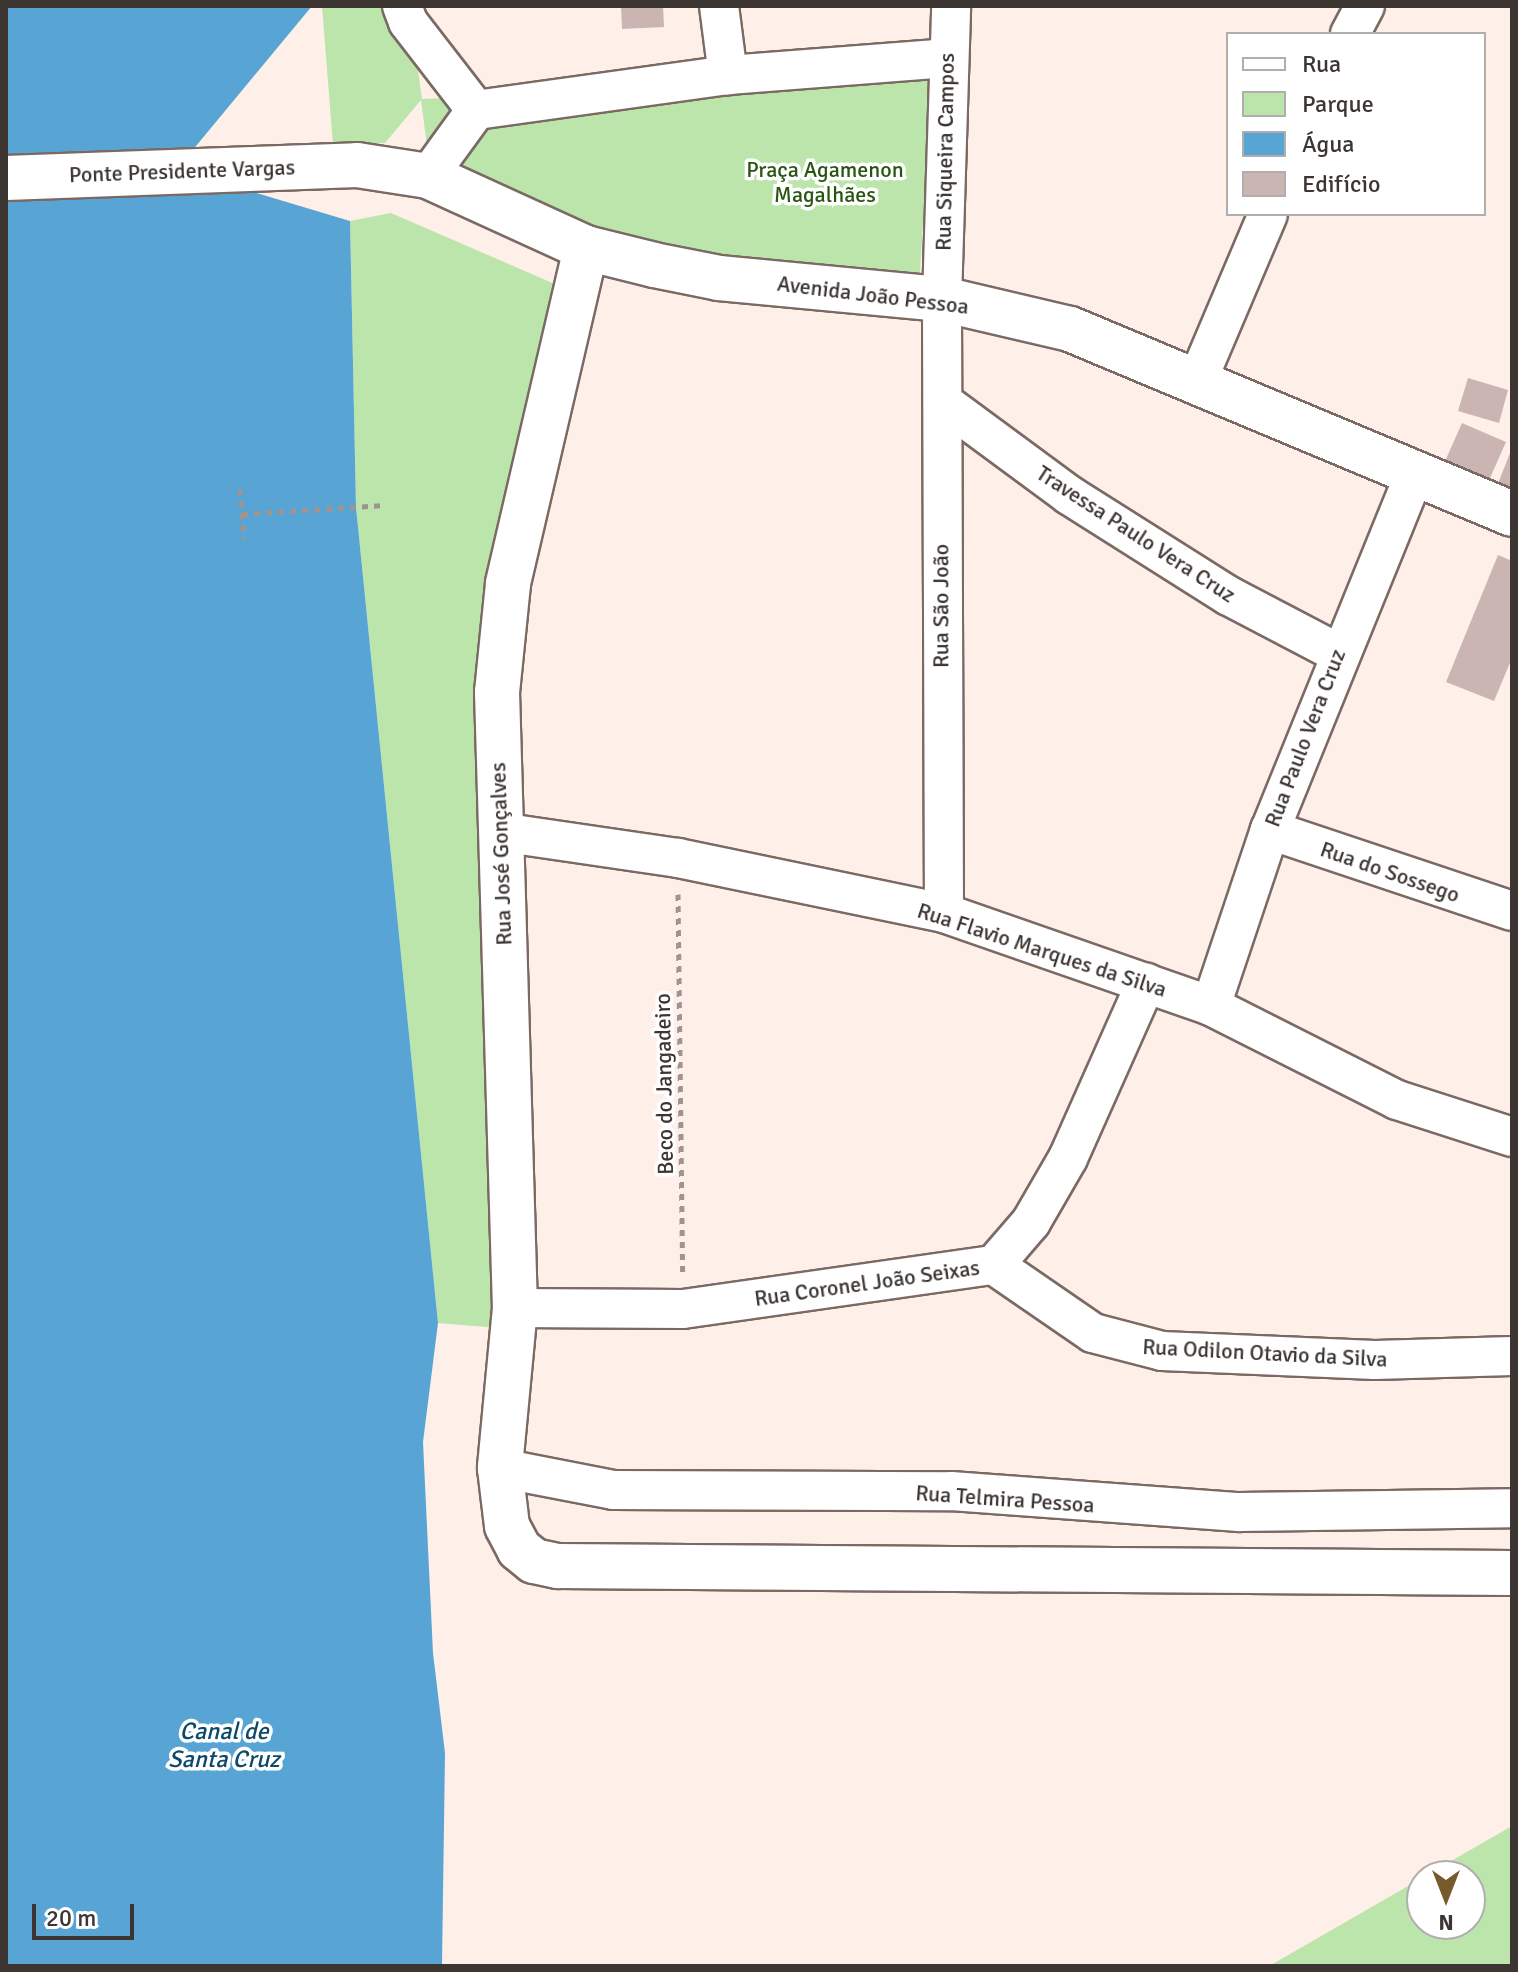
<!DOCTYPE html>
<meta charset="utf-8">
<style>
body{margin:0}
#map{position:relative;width:1518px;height:1972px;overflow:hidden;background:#feefe9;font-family:Signika,sans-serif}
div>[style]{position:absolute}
.green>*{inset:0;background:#bce5ac}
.water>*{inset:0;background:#58a4d5}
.building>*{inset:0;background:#cab5b3}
.path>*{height:5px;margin-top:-2.5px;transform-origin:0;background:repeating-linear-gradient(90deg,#9f9490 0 6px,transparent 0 12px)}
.roads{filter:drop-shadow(2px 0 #7b6a63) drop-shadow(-2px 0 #7b6a63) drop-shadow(0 2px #7b6a63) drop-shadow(0 -2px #7b6a63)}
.minor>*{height:38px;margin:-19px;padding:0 19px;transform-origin:19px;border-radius:19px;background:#fff}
.tertiary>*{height:44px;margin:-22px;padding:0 22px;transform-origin:22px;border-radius:22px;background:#fff}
.primary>*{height:44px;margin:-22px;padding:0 22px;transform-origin:22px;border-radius:22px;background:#fff}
span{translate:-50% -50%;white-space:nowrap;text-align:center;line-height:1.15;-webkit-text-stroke:7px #fff;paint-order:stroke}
.street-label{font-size:22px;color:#3c3532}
.park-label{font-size:22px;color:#295512}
.water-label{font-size:24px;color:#0c496a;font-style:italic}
.frame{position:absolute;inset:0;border:8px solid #3c3532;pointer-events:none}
.legend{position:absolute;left:1226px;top:32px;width:260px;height:184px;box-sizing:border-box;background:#fff;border:2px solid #b1aead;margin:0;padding:10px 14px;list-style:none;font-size:24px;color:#3c3532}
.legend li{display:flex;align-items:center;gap:16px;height:40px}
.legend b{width:40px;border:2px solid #b1aead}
.north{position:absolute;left:1406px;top:1860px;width:80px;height:80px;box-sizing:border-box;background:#fff;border:2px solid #b1aead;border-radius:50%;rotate:180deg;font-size:22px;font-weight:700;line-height:32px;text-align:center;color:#3c3532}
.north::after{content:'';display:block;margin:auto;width:28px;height:36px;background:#765a2d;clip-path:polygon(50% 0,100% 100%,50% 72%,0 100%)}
.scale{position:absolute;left:32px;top:1904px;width:102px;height:36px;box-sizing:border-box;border:4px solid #3c3532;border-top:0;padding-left:10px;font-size:24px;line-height:28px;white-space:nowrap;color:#3c3532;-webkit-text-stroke:6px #fff;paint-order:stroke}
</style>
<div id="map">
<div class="green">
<i style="clip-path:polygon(322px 6px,409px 6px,422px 99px,932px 77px,919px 288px,640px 259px,432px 184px,421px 100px,385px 143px,333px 145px)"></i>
<i style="clip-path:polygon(391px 213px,564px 288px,495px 590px,498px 1328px,438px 1323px,356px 507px,350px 221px)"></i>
<i style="clip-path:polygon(1512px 1826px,1512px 1966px,1269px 1966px,1422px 1878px,1422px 1924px,1470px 1924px,1470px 1876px,1425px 1876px)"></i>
</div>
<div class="water">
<i style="clip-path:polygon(6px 6px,312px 6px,177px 169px,350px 221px,356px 507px,438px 1323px,423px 1442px,433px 1653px,445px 1753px,442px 1966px,6px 1966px)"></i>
</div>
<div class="building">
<i style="clip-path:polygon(621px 6px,663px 6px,664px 27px,622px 29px)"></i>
<i style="clip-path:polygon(1468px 378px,1508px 390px,1499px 423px,1458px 411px)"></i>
<i style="clip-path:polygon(1462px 423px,1506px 442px,1486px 487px,1442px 468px)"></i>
<i style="clip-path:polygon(1512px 448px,1512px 492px,1497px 486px)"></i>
<i style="clip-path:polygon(1498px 555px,1512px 561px,1512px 658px,1494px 701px,1446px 682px)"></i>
</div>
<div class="path">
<i style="left:240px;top:489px;width:50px;rotate:85.4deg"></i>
<i style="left:242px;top:514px;width:143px;rotate:-3.6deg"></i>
<i style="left:678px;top:894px;width:382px;rotate:89.3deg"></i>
</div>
<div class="roads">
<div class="minor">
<i style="left:402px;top:6px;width:17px;rotate:69deg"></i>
<i style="left:408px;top:22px;width:111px;rotate:52.3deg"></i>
<i style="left:476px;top:110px;width:82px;rotate:126deg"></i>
<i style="left:719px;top:6px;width:70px;rotate:82.6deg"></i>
<i style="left:1350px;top:34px;width:32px;rotate:-62deg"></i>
<i style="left:476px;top:110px;width:254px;rotate:-7.9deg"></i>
<i style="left:728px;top:75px;width:220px;rotate:-4.4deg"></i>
<i style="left:1198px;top:379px;width:179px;rotate:-67deg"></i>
<i style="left:943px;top:402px;width:157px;rotate:36.4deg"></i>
<i style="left:1069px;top:495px;width:189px;rotate:32.3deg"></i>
<i style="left:1229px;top:596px;width:123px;rotate:27.6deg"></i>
<i style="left:1270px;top:830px;width:255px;rotate:18.5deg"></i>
<i style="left:500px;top:832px;width:180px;rotate:8.3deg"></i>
<i style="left:678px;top:858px;width:272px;rotate:11.7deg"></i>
<i style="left:944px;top:913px;width:283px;rotate:19.2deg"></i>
<i style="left:1211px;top:1006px;width:208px;rotate:26.8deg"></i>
<i style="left:1397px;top:1100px;width:121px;rotate:17.8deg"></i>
<i style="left:944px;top:913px;width:614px;rotate:-90.19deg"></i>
<i style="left:942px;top:299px;width:293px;rotate:-88.2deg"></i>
<i style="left:1211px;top:1006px;width:186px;rotate:-71.5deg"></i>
<i style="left:1270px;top:830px;width:383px;rotate:-67.9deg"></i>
<i style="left:994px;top:1265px;width:120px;rotate:34.5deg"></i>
<i style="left:1093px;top:1333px;width:71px;rotate:14.6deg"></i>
<i style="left:1162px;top:1351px;width:213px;rotate:2.4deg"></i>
<i style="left:1375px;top:1360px;width:137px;rotate:-1.7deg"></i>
<i style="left:515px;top:1308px;width:168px;rotate:0.3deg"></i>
<i style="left:683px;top:1309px;width:314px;rotate:-8.1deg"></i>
<i style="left:994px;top:1265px;width:57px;rotate:-49.3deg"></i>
<i style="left:1031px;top:1222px;width:74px;rotate:-60deg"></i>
<i style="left:1068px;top:1158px;width:192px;rotate:-66deg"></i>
<i style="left:500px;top:1468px;width:115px;rotate:11deg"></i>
<i style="left:613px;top:1490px;width:338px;rotate:0.2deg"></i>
<i style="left:951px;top:1491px;width:289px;rotate:4.2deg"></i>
<i style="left:1239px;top:1512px;width:273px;rotate:-0.8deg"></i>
</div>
<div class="tertiary">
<i style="left:586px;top:248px;width:345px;rotate:103.1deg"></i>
<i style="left:508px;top:584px;width:109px;rotate:95.8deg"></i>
<i style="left:497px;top:692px;width:616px;rotate:88.33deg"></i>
<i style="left:515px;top:1308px;width:161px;rotate:95.4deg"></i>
<i style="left:500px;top:1468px;width:58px;rotate:83.1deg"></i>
<i style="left:507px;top:1526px;width:26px;rotate:62deg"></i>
<i style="left:519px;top:1549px;width:19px;rotate:39deg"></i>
<i style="left:534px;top:1561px;width:25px;rotate:12deg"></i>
<i style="left:558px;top:1566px;width:954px;rotate:0.42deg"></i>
</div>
<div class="primary">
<i style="left:6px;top:178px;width:351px;rotate:-2.1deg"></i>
<i style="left:357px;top:165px;width:72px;rotate:8.8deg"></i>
<i style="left:428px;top:176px;width:174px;rotate:24.5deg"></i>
<i style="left:586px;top:248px;width:70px;rotate:14deg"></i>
<i style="left:654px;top:265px;width:66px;rotate:11.3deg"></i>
<i style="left:719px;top:278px;width:224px;rotate:5.4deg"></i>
<i style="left:942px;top:299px;width:131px;rotate:13.2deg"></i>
<i style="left:1070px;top:329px;width:479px;rotate:22.7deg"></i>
</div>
</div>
<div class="street-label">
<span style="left:945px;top:152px;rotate:-89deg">Rua Siqueira Campos</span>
<span style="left:182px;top:171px;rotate:-2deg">Ponte Presidente Vargas</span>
<span style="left:873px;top:295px;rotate:7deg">Avenida João Pessoa</span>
<span style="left:1136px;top:534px;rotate:33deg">Travessa Paulo Vera Cruz</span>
<span style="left:941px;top:606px;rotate:-90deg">Rua São João</span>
<span style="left:1305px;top:738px;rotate:-69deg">Rua Paulo Vera Cruz</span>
<span style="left:501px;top:854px;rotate:-92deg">Rua José Gonçalves</span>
<span style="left:1390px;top:872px;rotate:19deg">Rua do Sossego</span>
<span style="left:1042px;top:950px;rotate:18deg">Rua Flavio Marques da Silva</span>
<span style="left:664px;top:1084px;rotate:-91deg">Beco do Jangadeiro</span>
<span style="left:867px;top:1283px;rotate:-8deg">Rua Coronel João Seixas</span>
<span style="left:1265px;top:1353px;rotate:3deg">Rua Odilon Otavio da Silva</span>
<span style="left:1005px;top:1499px;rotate:4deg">Rua Telmira Pessoa</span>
</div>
<div class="park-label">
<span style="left:825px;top:182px">Praça Agamenon<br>Magalhães</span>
</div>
<div class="water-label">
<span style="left:224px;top:1746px">Canal de<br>Santa Cruz</span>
</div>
<div class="frame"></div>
<ul class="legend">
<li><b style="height:10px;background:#fff"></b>Rua</li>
<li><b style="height:22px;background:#bce5ac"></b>Parque</li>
<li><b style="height:22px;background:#58a4d5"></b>Água</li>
<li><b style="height:22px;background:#cab5b3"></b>Edifício</li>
</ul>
<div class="north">N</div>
<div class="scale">20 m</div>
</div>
